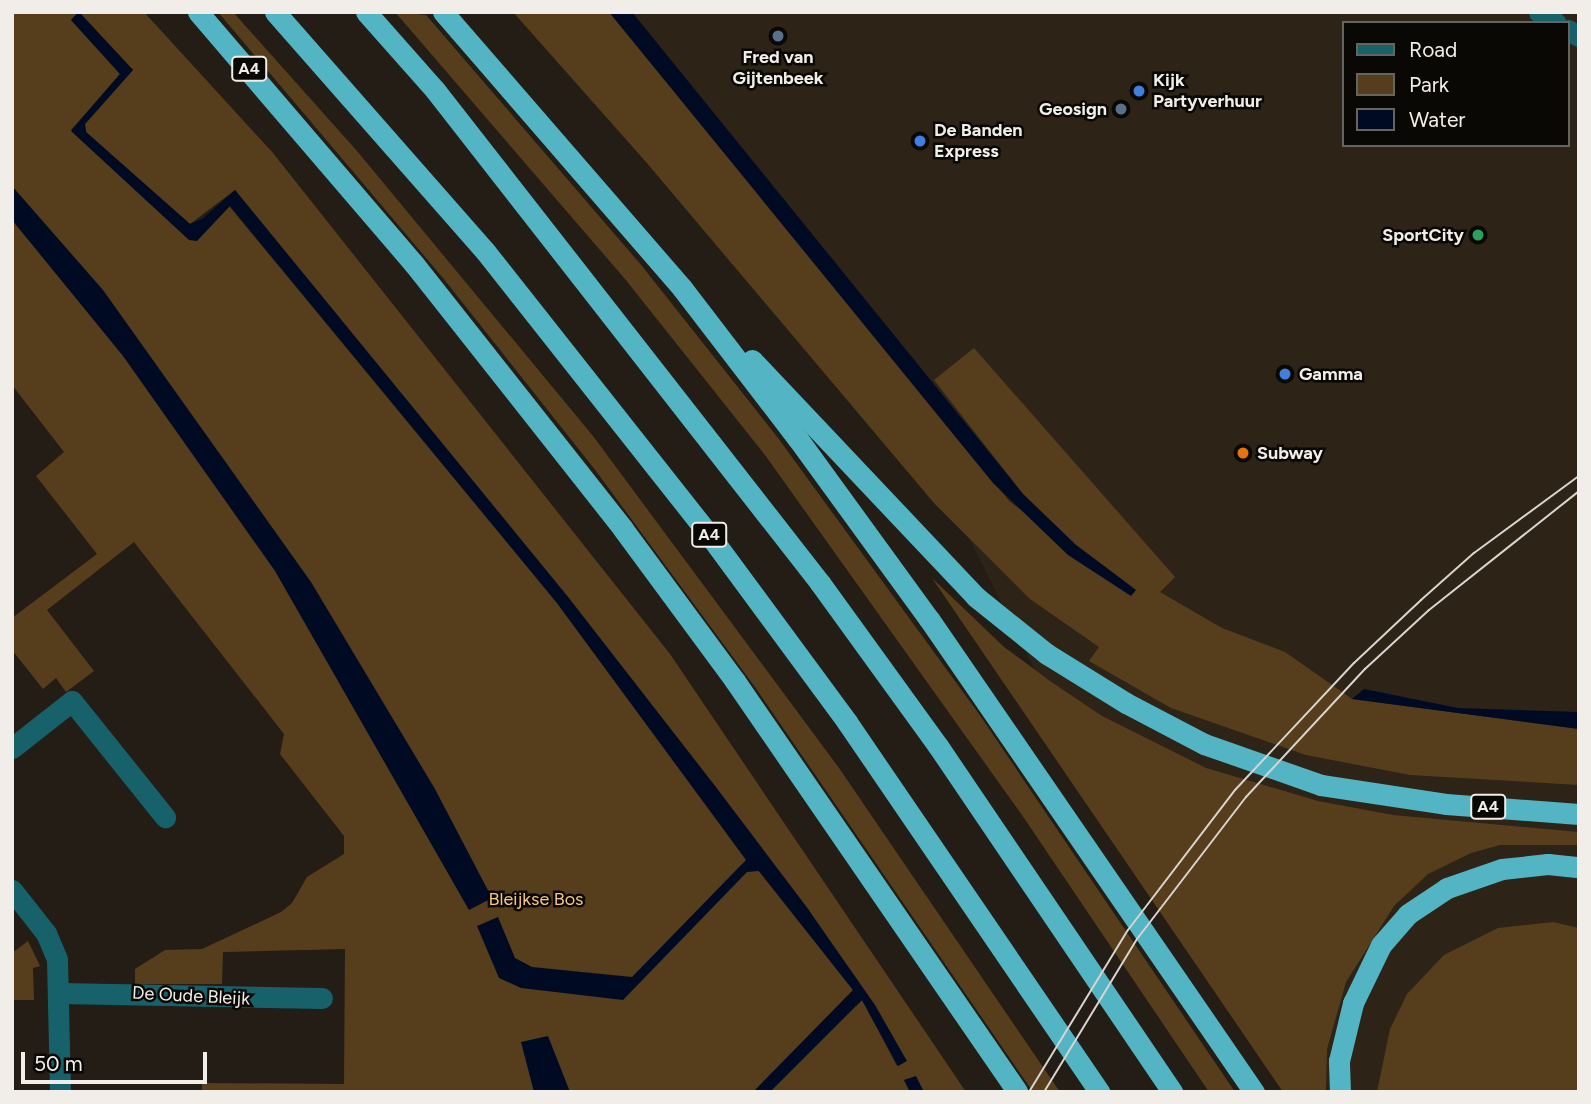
<!DOCTYPE html>
<style>
body{margin:0}
#map{position:relative;width:1591px;height:1104px;overflow:hidden;background:#231d15;font-family:Figtree,sans-serif}
div>[style]{position:absolute}
.built>*{inset:0;background:#2d2417}
.green>*{inset:0;background:#563e1c}
.water>*{inset:0;background:#000b23}
.minor>*{height:21px;margin:-10.5px;padding:0 10.5px;transform-origin:10.5px;border-radius:10.5px;background:#17616b}
.highway>*{height:21px;margin:-10.5px;padding:0 10.5px;transform-origin:10.5px;border-radius:10.5px;background:#53b5c4}
.tram>*{height:2px;margin:-1px;padding:0 1px;transform-origin:1px;border-radius:1px;background:#d8d4cf}
.dots>*{width:19px;height:19px;translate:-50% -50%;box-sizing:border-box;border:4px solid #0a0805;border-radius:50%}
span{translate:-50% -50%;white-space:nowrap;text-align:center;line-height:1.15;-webkit-text-stroke:5px #0a0805;paint-order:stroke}
.shield-label span{padding:2px 5px;background:#0a0805;border:2px solid;border-radius:5px;-webkit-text-stroke-width:0}
.shield-label{font-size:16px;color:#f1ede8;font-weight:700}
.poi-label{font-size:18px;color:#f1ede8;font-weight:700}
.left{translate:0 -50%;text-align:left}
.right{translate:-100% -50%;text-align:right}
.park-label{font-size:18px;color:#f6c682}
.street-label{font-size:18px;color:#f1ede8}
.frame{position:absolute;inset:0;border:14px solid #f1ede8;pointer-events:none}
.legend{position:absolute;left:1342px;top:21px;width:228px;height:126px;box-sizing:border-box;background:#0a0805;border:2px solid #666460;margin:0;padding:9px 12px;list-style:none;font-size:21px;color:#f1ede8}
.legend li{display:flex;align-items:center;gap:14px;height:35px}
.legend b{width:35px;border:2px solid #666460}
.scale{position:absolute;left:21px;top:1052px;width:186px;height:32px;box-sizing:border-box;border:4px solid #f1ede8;border-top:0;padding-left:9px;font-size:21px;line-height:24px;white-space:nowrap;color:#f1ede8;-webkit-text-stroke:5px #0a0805;paint-order:stroke}
</style>
<div id="map">
<div class="built">
<i style="clip-path:polygon(evenodd,574px 12px,1579px 12px,1579px 1092px,1330px 1092px,1059px 718px,904px 408px,574px 12px,1344px 23px,1568px 23px,1568px 145px,1344px 145px,1344px 23px)"></i>
</div>
<div class="green">
<i style="clip-path:polygon(12px 12px,78px 12px,71px 20px,120px 74px,71px 130px,194px 238px,229px 206px,557px 603px,703px 801px,853px 990px,856px 1006px,862px 1000px,897px 1066px,906px 1061px,808px 909px,715px 786px,568px 597px,235px 190px,190px 224px,86px 132px,85px 124px,133px 70px,79px 12px,144px 12px,273px 153px,670px 654px,966px 1092px,924px 1092px,915px 1077px,904px 1080px,910px 1092px,202px 1092px,202px 1083px,344px 1084px,345px 949px,223px 952px,222px 984px,135px 984px,135px 969px,165px 950px,202px 949px,281px 912px,292px 903px,307px 877px,344px 854px,344px 836px,280px 754px,284px 734px,134px 542px,47px 610px,94px 671px,66px 692px,56px 678px,43px 689px,12px 650px,12px 618px,97px 554px,36px 476px,64px 452px,12px 385px)"></i>
<i style="clip-path:polygon(218px 12px,233px 12px,357px 151px,593px 436px,839px 768px,1060px 1092px,1033px 1092px,755px 687px,596px 471px,443px 278px)"></i>
<i style="clip-path:polygon(395px 12px,426px 15px,642px 266px,778px 438px,979px 714px,1235px 1092px,1209px 1092px,1024px 818px,765px 455px,625px 279px)"></i>
<i style="clip-path:polygon(513px 12px,609px 12px,1010px 502px,1135px 589px,1076px 545px,1023px 494px,934px 380px,974px 348px,1175px 577px,1160px 592px,1222px 628px,1285px 652px,1352px 699px,1579px 729px,1579px 785px,1410px 775px,1306px 755px,1171px 708px,1089px 661px,1099px 647px,1030px 599px,934px 503px,646px 162px)"></i>
<i style="clip-path:polygon(932px 578px,1004px 647px,1050px 681px,1102px 716px,1206px 768px,1318px 801px,1393px 815px,1579px 832px,1579px 845px,1500px 845px,1471px 853px,1428px 874px,1394px 906px,1346px 982px,1327px 1049px,1326px 1092px,1283px 1092px)"></i>
<i style="clip-path:polygon(1553px 922px,1579px 928px,1579px 1092px,1377px 1092px,1390px 1029px,1407px 994px,1444px 955px,1498px 928px)"></i>
<i style="clip-path:polygon(28px 941px,40px 966px,33px 968px,34px 1000px,12px 1000px,12px 953px)"></i>
</div>
<div class="water">
<i style="clip-path:polygon(79px 12px,133px 70px,85px 124px,86px 132px,190px 224px,202px 219px,235px 190px,568px 597px,715px 786px,808px 909px,875px 1005px,907px 1061px,898px 1066px,862px 1000px,770px 1092px,753px 1092px,853px 990px,759px 871px,747px 872px,623px 1000px,521px 988px,499px 978px,477px 926px,498px 917px,515px 958px,532px 967px,632px 977px,746px 860px,557px 603px,230px 206px,197px 241px,189px 240px,71px 131px,120px 74px,71px 20px)"></i>
<i style="clip-path:polygon(609px 12px,632px 12px,1023px 494px,1076px 545px,1136px 590px,1131px 596px,1068px 555px,993px 483px)"></i>
<i style="clip-path:polygon(12px 186px,103px 290px,311px 582px,435px 789px,492px 898px,469px 910px,275px 571px,123px 356px,12px 220px)"></i>
<i style="clip-path:polygon(1364px 689px,1458px 708px,1579px 712px,1579px 729px,1352px 699px)"></i>
<i style="clip-path:polygon(548px 1036px,570px 1092px,534px 1092px,521px 1042px)"></i>
<i style="clip-path:polygon(916px 1076px,924px 1092px,910px 1092px,904px 1080px)"></i>
</div>
<div class="minor">
<i style="left:1539px;top:12px;width:20px;rotate:33deg"></i>
<i style="left:1568px;top:30px;width:13px;rotate:29deg"></i>
<i style="left:12px;top:748px;width:76px;rotate:-38.1deg"></i>
<i style="left:72px;top:701px;width:149px;rotate:51.3deg"></i>
<i style="left:12px;top:890px;width:55px;rotate:51.7deg"></i>
<i style="left:46px;top:933px;width:28px;rotate:67deg"></i>
<i style="left:57px;top:959px;width:133px;rotate:88.7deg"></i>
<i style="left:60px;top:993px;width:262px;rotate:1.1deg"></i>
</div>
<div class="highway">
<i style="left:198px;top:12px;width:332px;rotate:49.4deg"></i>
<i style="left:414px;top:264px;width:337px;rotate:51.7deg"></i>
<i style="left:623px;top:529px;width:189px;rotate:53.6deg"></i>
<i style="left:735px;top:681px;width:498px;rotate:55.5deg"></i>
<i style="left:275px;top:12px;width:318px;rotate:48.7deg"></i>
<i style="left:485px;top:251px;width:368px;rotate:51.7deg"></i>
<i style="left:713px;top:540px;width:226px;rotate:53.6deg"></i>
<i style="left:847px;top:722px;width:448px;rotate:55.7deg"></i>
<i style="left:366px;top:12px;width:104px;rotate:48.5deg"></i>
<i style="left:435px;top:90px;width:626px;rotate:52.01deg"></i>
<i style="left:820px;top:583px;width:201px;rotate:54.1deg"></i>
<i style="left:938px;top:746px;width:418px;rotate:55.9deg"></i>
<i style="left:443px;top:12px;width:365px;rotate:49.1deg"></i>
<i style="left:682px;top:288px;width:190px;rotate:52.5deg"></i>
<i style="left:798px;top:439px;width:223px;rotate:54deg"></i>
<i style="left:929px;top:619px;width:574px;rotate:55.51deg"></i>
<i style="left:752px;top:360px;width:326px;rotate:46.6deg"></i>
<i style="left:976px;top:597px;width:91px;rotate:38.8deg"></i>
<i style="left:1047px;top:654px;width:93px;rotate:31.8deg"></i>
<i style="left:1126px;top:703px;width:88px;rotate:27.7deg"></i>
<i style="left:1204px;top:744px;width:124px;rotate:19.3deg"></i>
<i style="left:1321px;top:785px;width:126px;rotate:8.6deg"></i>
<i style="left:1446px;top:804px;width:133px;rotate:4.3deg"></i>
<i style="left:1340px;top:1092px;width:31px;rotate:-92deg"></i>
<i style="left:1339px;top:1061px;width:60px;rotate:-76.4deg"></i>
<i style="left:1353px;top:1003px;width:64px;rotate:-64.2deg"></i>
<i style="left:1381px;top:945px;width:41px;rotate:-48.9deg"></i>
<i style="left:1408px;top:914px;width:47px;rotate:-33.7deg"></i>
<i style="left:1447px;top:888px;width:58px;rotate:-19.1deg"></i>
<i style="left:1502px;top:869px;width:46px;rotate:-6.2deg"></i>
<i style="left:1548px;top:864px;width:31px;rotate:6deg"></i>
</div>
<div class="tram">
<i style="left:1029px;top:1092px;width:190px;rotate:-58.6deg"></i>
<i style="left:1128px;top:930px;width:176px;rotate:-52.6deg"></i>
<i style="left:1235px;top:790px;width:174px;rotate:-46.9deg"></i>
<i style="left:1354px;top:663px;width:92px;rotate:-43.2deg"></i>
<i style="left:1421px;top:600px;width:71px;rotate:-41.6deg"></i>
<i style="left:1474px;top:553px;width:130px;rotate:-36.3deg"></i>
<i style="left:1044px;top:1092px;width:179px;rotate:-58.7deg"></i>
<i style="left:1137px;top:939px;width:179px;rotate:-52.5deg"></i>
<i style="left:1246px;top:797px;width:175px;rotate:-47.1deg"></i>
<i style="left:1365px;top:669px;width:87px;rotate:-42.7deg"></i>
<i style="left:1429px;top:610px;width:191px;rotate:-38.4deg"></i>
</div>
<div class="dots">
<i style="left:778px;top:36px;background:#5c6f8a"></i>
<i style="left:1139px;top:91px;background:#3f7fe0"></i>
<i style="left:1121px;top:109px;background:#5c6f8a"></i>
<i style="left:920px;top:141px;background:#3f7fe0"></i>
<i style="left:1478px;top:235px;background:#2e9e5b"></i>
<i style="left:1285px;top:374px;background:#3f7fe0"></i>
<i style="left:1243px;top:453px;background:#e8710a"></i>
</div>
<div class="shield-label">
<span style="left:249px;top:69px">A4</span>
<span style="left:709px;top:535px">A4</span>
<span style="left:1488px;top:807px">A4</span>
</div>
<div class="poi-label">
<span style="left:778px;top:68px">Fred van<br>Gijtenbeek</span>
<span class="left" style="left:1153px;top:91px">Kijk<br>Partyverhuur</span>
<span class="right" style="left:1107px;top:109px">Geosign</span>
<span class="left" style="left:934px;top:141px">De Banden<br>Express</span>
<span class="right" style="left:1464px;top:235px">SportCity</span>
<span class="left" style="left:1299px;top:374px">Gamma</span>
<span class="left" style="left:1257px;top:453px">Subway</span>
</div>
<div class="park-label">
<span style="left:536px;top:899px">Bleijkse Bos</span>
</div>
<div class="street-label">
<span style="left:191px;top:996px;rotate:3deg">De Oude Bleijk</span>
</div>
<div class="frame"></div>
<ul class="legend">
<li><b style="height:9px;background:#17616b"></b>Road</li>
<li><b style="height:19px;background:#563e1c"></b>Park</li>
<li><b style="height:19px;background:#000b23"></b>Water</li>
</ul>
<div class="scale">50 m</div>
</div>
